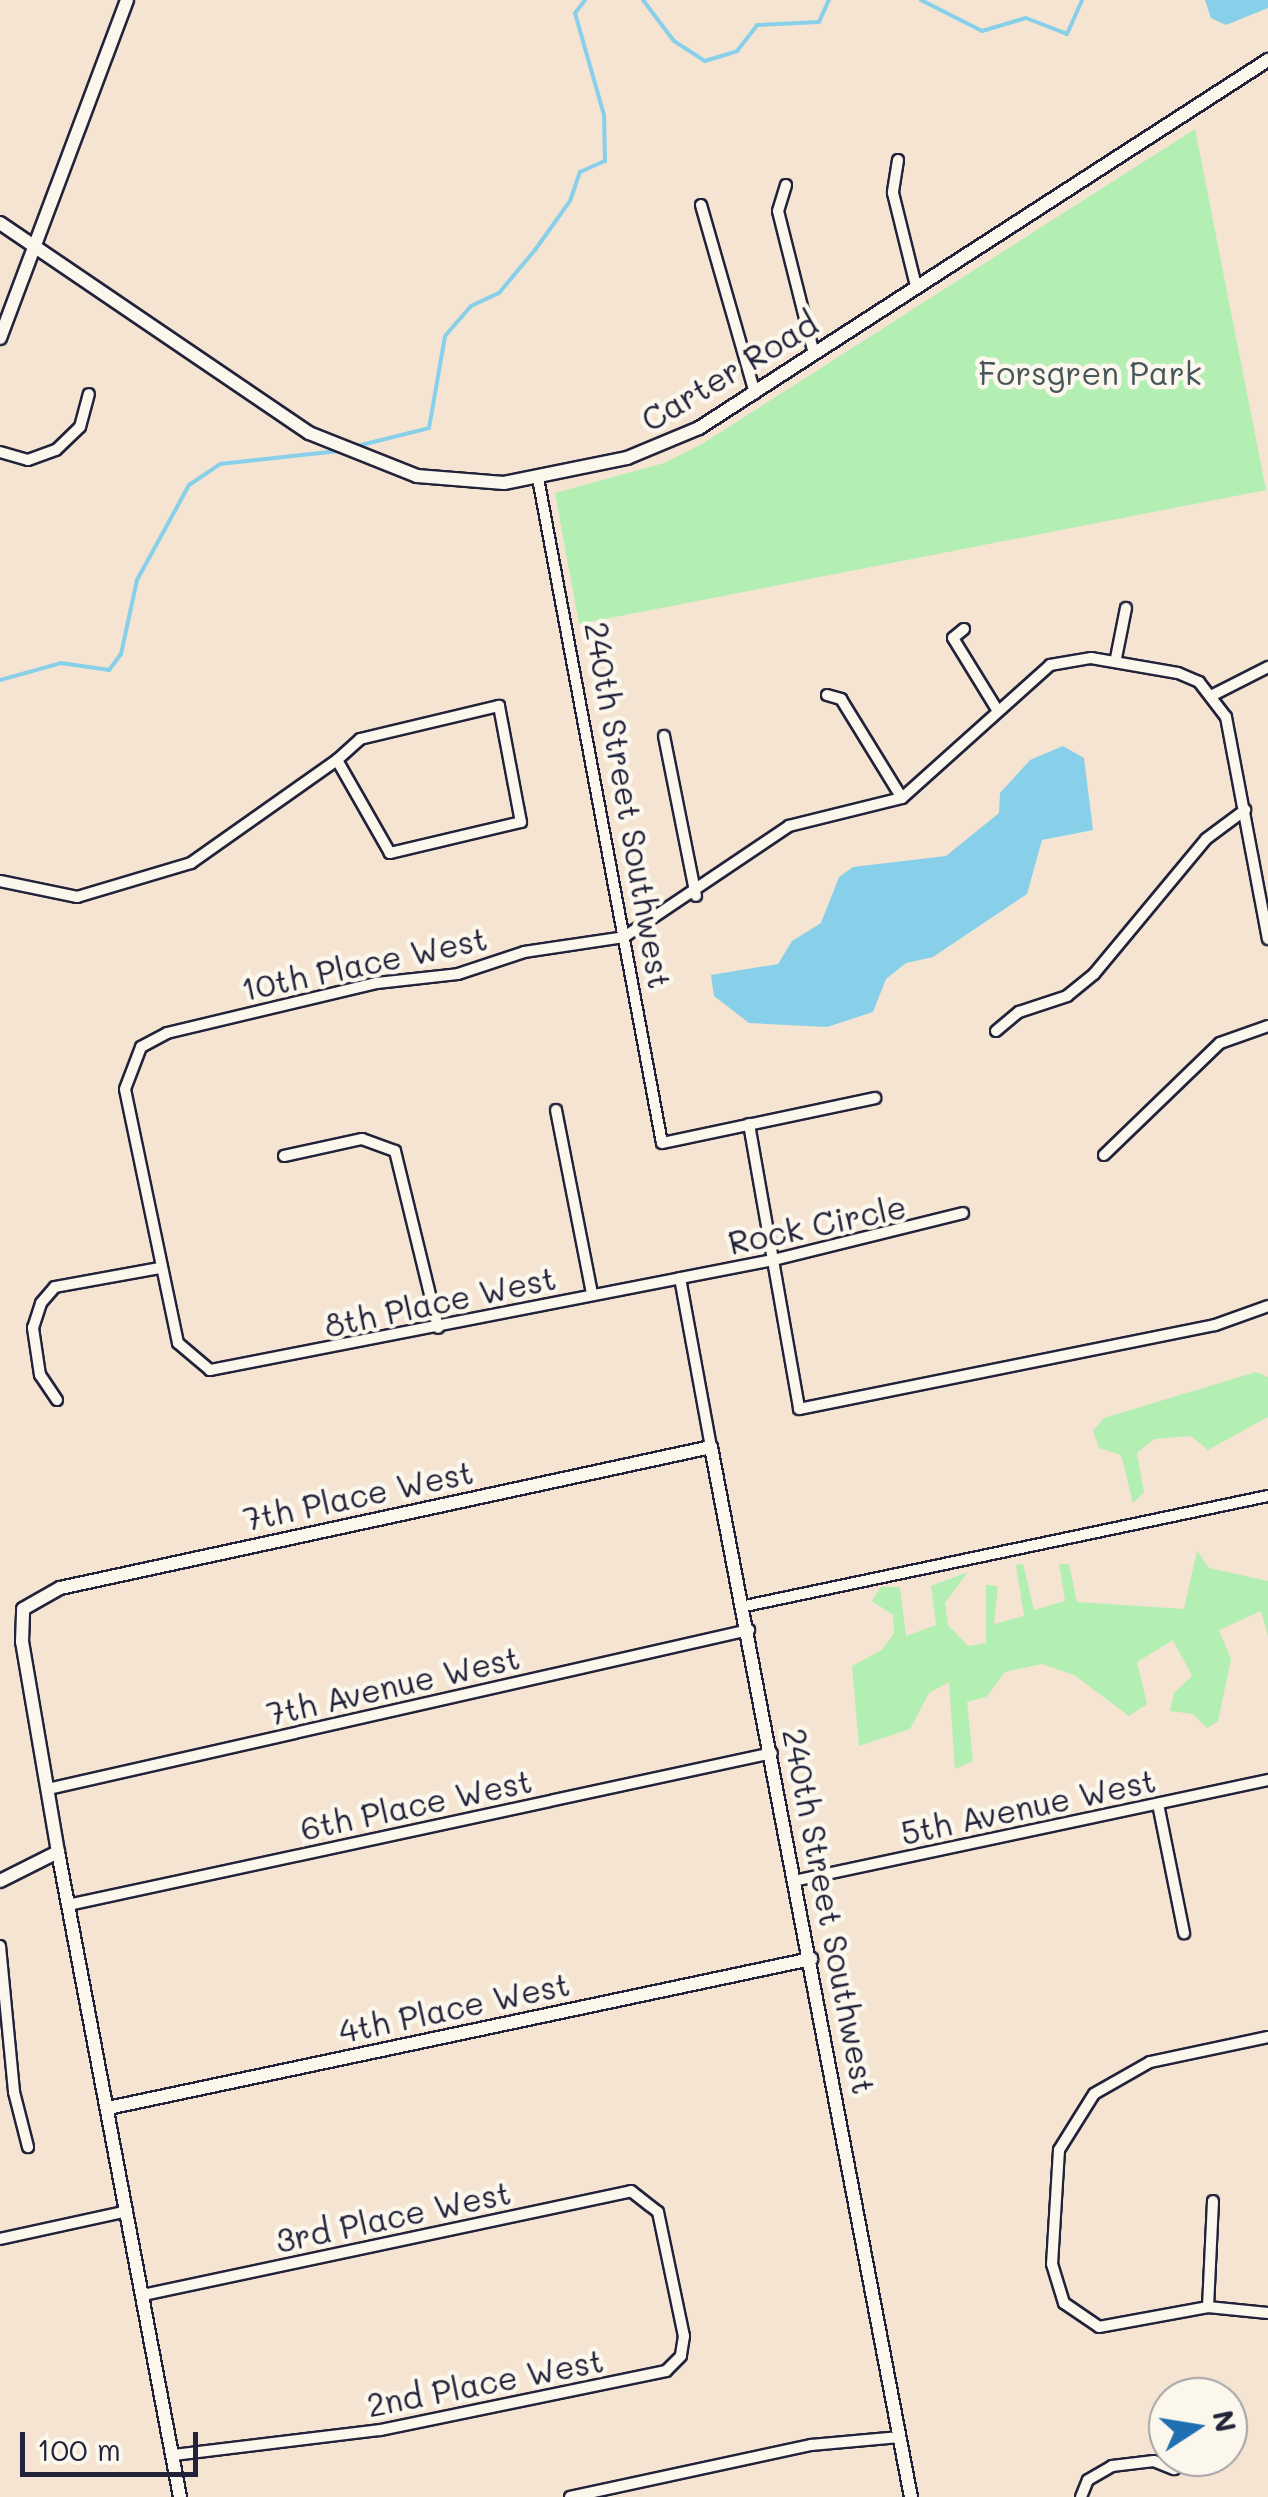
<!DOCTYPE html>
<style>
body{margin:0}
#map{position:relative;width:1268px;height:2497px;overflow:hidden;background:#f4e4d1;font-family:Mali,sans-serif}
div>[style]{position:absolute}
.green>*{inset:0;background:#b3eeb3}
.water>*{inset:0;background:#88d0ea}
.stream>*{height:4px;margin:-2px;padding:0 2px;transform-origin:2px;border-radius:2px;background:#88d0ea}
.roads{filter:drop-shadow(2px 0 #22223b) drop-shadow(-2px 0 #22223b) drop-shadow(0 2px #22223b) drop-shadow(0 -2px #22223b)}
.minor>*{height:10px;margin:-5px;padding:0 5px;transform-origin:5px;border-radius:5px;background:#fbf7ec}
.tertiary>*{height:12px;margin:-6px;padding:0 6px;transform-origin:6px;border-radius:6px;background:#fbf7ec}
span{translate:-50% -50%;white-space:nowrap;text-align:center;line-height:1.15;-webkit-text-stroke:9px #fbf7ec;paint-order:stroke}
.street-label{font-size:32px;color:#22223b}
.park-label{font-size:32px;color:#465559}
.north{position:absolute;left:1148px;top:2377px;width:100px;height:100px;box-sizing:border-box;background:#fbf7ec;border:2px solid #a4a2a5;border-radius:50%;rotate:78deg;font-size:28px;font-weight:700;line-height:40px;text-align:center;color:#22223b}
.north::after{content:'';display:block;margin:auto;width:35px;height:45px;background:#1f6fb2;clip-path:polygon(50% 0,100% 100%,50% 72%,0 100%)}
.scale{position:absolute;left:20px;top:2432px;width:178px;height:45px;box-sizing:border-box;border:5px solid #22223b;border-top:0;padding-left:12px;font-size:30px;line-height:35px;white-space:nowrap;color:#22223b;-webkit-text-stroke:8px #fbf7ec;paint-order:stroke}
</style>
<div id="map">
<div class="green">
<i style="clip-path:polygon(1195px 129px,1266px 490px,579px 624px,555px 493px,664px 463px,702px 444px)"></i>
<i style="clip-path:polygon(1256px 1372px,1268px 1377px,1268px 1417px,1208px 1450px,1191px 1436px,1154px 1439px,1137px 1453px,1144px 1492px,1133px 1503px,1121px 1455px,1099px 1448px,1093px 1431px,1104px 1418px)"></i>
<i style="clip-path:polygon(1197px 1551px,1209px 1568px,1268px 1581px,1268px 1636px,1261px 1611px,1219px 1630px,1231px 1659px,1218px 1721px,1207px 1728px,1193px 1714px,1170px 1711px,1174px 1693px,1192px 1676px,1173px 1640px,1137px 1662px,1147px 1704px,1129px 1716px,1074px 1675px,1042px 1664px,1005px 1672px,986px 1697px,967px 1702px,973px 1761px,955px 1769px,949px 1682px,929px 1693px,910px 1729px,859px 1746px,852px 1666px,882px 1650px,894px 1633px,893px 1615px,872px 1601px,881px 1587px,900px 1587px,906px 1636px,936px 1625px,931px 1586px,968px 1572px,945px 1603px,948px 1625px,968px 1646px,986px 1643px,986px 1585px,998px 1586px,994px 1624px,1024px 1616px,1016px 1565px,1023px 1564px,1034px 1610px,1065px 1601px,1059px 1564px,1069px 1564px,1077px 1602px,1184px 1609px)"></i>
</div>
<div class="water">
<i style="clip-path:polygon(1205px 0,1268px 0,1268px 8px,1226px 25px,1211px 18px)"></i>
<i style="clip-path:polygon(1063px 746px,1084px 758px,1093px 830px,1042px 840px,1027px 894px,933px 957px,906px 963px,886px 979px,873px 1012px,827px 1027px,749px 1023px,714px 996px,711px 975px,778px 964px,792px 941px,821px 923px,839px 877px,853px 867px,946px 856px,999px 813px,1000px 793px,1030px 760px)"></i>
</div>
<div class="stream">
<i style="left:643px;top:0;width:51px;rotate:52.9deg"></i>
<i style="left:674px;top:41px;width:37px;rotate:33deg"></i>
<i style="left:705px;top:61px;width:34px;rotate:-17deg"></i>
<i style="left:737px;top:51px;width:33px;rotate:-52deg"></i>
<i style="left:757px;top:25px;width:62px;rotate:-2.8deg"></i>
<i style="left:819px;top:22px;width:24px;rotate:-66deg"></i>
<i style="left:921px;top:0;width:68px;rotate:26.9deg"></i>
<i style="left:982px;top:31px;width:46px;rotate:-16.5deg"></i>
<i style="left:1026px;top:18px;width:44px;rotate:21.3deg"></i>
<i style="left:1067px;top:34px;width:37px;rotate:-66deg"></i>
<i style="left:357px;top:446px;width:74px;rotate:-14deg"></i>
<i style="left:429px;top:428px;width:93px;rotate:-80.1deg"></i>
<i style="left:445px;top:336px;width:40px;rotate:-49deg"></i>
<i style="left:471px;top:306px;width:31px;rotate:-25deg"></i>
<i style="left:499px;top:293px;width:56px;rotate:-50.1deg"></i>
<i style="left:535px;top:250px;width:60px;rotate:-54.5deg"></i>
<i style="left:570px;top:201px;width:31px;rotate:-71deg"></i>
<i style="left:580px;top:172px;width:27px;rotate:-24deg"></i>
<i style="left:605px;top:161px;width:46px;rotate:-91.2deg"></i>
<i style="left:604px;top:115px;width:106px;rotate:-105.9deg"></i>
<i style="left:575px;top:13px;width:16px;rotate:-52deg"></i>
<i style="left:0;top:680px;width:63px;rotate:-15.6deg"></i>
<i style="left:61px;top:663px;width:49px;rotate:8.3deg"></i>
<i style="left:109px;top:670px;width:20px;rotate:-53deg"></i>
<i style="left:121px;top:654px;width:76px;rotate:-77.8deg"></i>
<i style="left:137px;top:580px;width:108px;rotate:-61.3deg"></i>
<i style="left:189px;top:485px;width:37px;rotate:-34deg"></i>
<i style="left:220px;top:464px;width:119px;rotate:-6.3deg"></i>
</div>
<div class="roads">
<div class="minor">
<i style="left:898px;top:160px;width:33px;rotate:99deg"></i>
<i style="left:893px;top:193px;width:96px;rotate:76.1deg"></i>
<i style="left:786px;top:185px;width:27px;rotate:107deg"></i>
<i style="left:778px;top:211px;width:147px;rotate:75.9deg"></i>
<i style="left:701px;top:205px;width:196px;rotate:74deg"></i>
<i style="left:0;top:452px;width:29px;rotate:16deg"></i>
<i style="left:28px;top:460px;width:30px;rotate:-20deg"></i>
<i style="left:56px;top:450px;width:33px;rotate:-44deg"></i>
<i style="left:80px;top:427px;width:34px;rotate:-75deg"></i>
<i style="left:538px;top:478px;width:676px;rotate:79.44deg"></i>
<i style="left:662px;top:1143px;width:218px;rotate:-11.9deg"></i>
<i style="left:964px;top:629px;width:14px;rotate:141deg"></i>
<i style="left:953px;top:638px;width:82px;rotate:58.4deg"></i>
<i style="left:1116px;top:658px;width:51px;rotate:-78.7deg"></i>
<i style="left:827px;top:695px;width:15px;rotate:16deg"></i>
<i style="left:841px;top:699px;width:116px;rotate:58.4deg"></i>
<i style="left:1211px;top:696px;width:64px;rotate:-27deg"></i>
<i style="left:499px;top:706px;width:118px;rotate:79.3deg"></i>
<i style="left:521px;top:822px;width:135px;rotate:166.7deg"></i>
<i style="left:390px;top:853px;width:107px;rotate:-119.7deg"></i>
<i style="left:337px;top:760px;width:31px;rotate:-42deg"></i>
<i style="left:360px;top:739px;width:143px;rotate:-13.4deg"></i>
<i style="left:664px;top:736px;width:163px;rotate:78.7deg"></i>
<i style="left:0;top:881px;width:79px;rotate:11.7deg"></i>
<i style="left:77px;top:897px;width:119px;rotate:-16.6deg"></i>
<i style="left:191px;top:863px;width:179px;rotate:-35.2deg"></i>
<i style="left:996px;top:1031px;width:30px;rotate:-40deg"></i>
<i style="left:1019px;top:1012px;width:51px;rotate:-18.4deg"></i>
<i style="left:1067px;top:996px;width:35px;rotate:-39deg"></i>
<i style="left:1094px;top:974px;width:175px;rotate:-50.3deg"></i>
<i style="left:1206px;top:839px;width:49px;rotate:-36.6deg"></i>
<i style="left:556px;top:1110px;width:187px;rotate:78.9deg"></i>
<i style="left:749px;top:1124px;width:289px;rotate:80deg"></i>
<i style="left:799px;top:1409px;width:424px;rotate:-11.4deg"></i>
<i style="left:1215px;top:1325px;width:56px;rotate:-19.7deg"></i>
<i style="left:1104px;top:1155px;width:161px;rotate:-44deg"></i>
<i style="left:1220px;top:1043px;width:51px;rotate:-19.5deg"></i>
<i style="left:284px;top:1156px;width:80px;rotate:-12.3deg"></i>
<i style="left:362px;top:1139px;width:35px;rotate:20deg"></i>
<i style="left:395px;top:1151px;width:182px;rotate:76.3deg"></i>
<i style="left:963px;top:1213px;width:196px;rotate:166.1deg"></i>
<i style="left:773px;top:1260px;width:574px;rotate:168.94deg"></i>
<i style="left:210px;top:1370px;width:42px;rotate:-139.8deg"></i>
<i style="left:178px;top:1343px;width:259px;rotate:-101.8deg"></i>
<i style="left:125px;top:1089px;width:45px;rotate:-69.1deg"></i>
<i style="left:141px;top:1047px;width:30px;rotate:-28deg"></i>
<i style="left:167px;top:1033px;width:216px;rotate:-13.4deg"></i>
<i style="left:377px;top:983px;width:81px;rotate:-6.3deg"></i>
<i style="left:458px;top:974px;width:70px;rotate:-18.4deg"></i>
<i style="left:524px;top:952px;width:101px;rotate:-8.5deg"></i>
<i style="left:624px;top:937px;width:199px;rotate:-33.9deg"></i>
<i style="left:789px;top:826px;width:116px;rotate:-13.9deg"></i>
<i style="left:902px;top:798px;width:199px;rotate:-41.9deg"></i>
<i style="left:1050px;top:665px;width:42px;rotate:-9.7deg"></i>
<i style="left:1091px;top:658px;width:88px;rotate:9.8deg"></i>
<i style="left:1178px;top:673px;width:23px;rotate:23deg"></i>
<i style="left:1199px;top:682px;width:44px;rotate:52.4deg"></i>
<i style="left:1226px;top:717px;width:226px;rotate:79.3deg"></i>
<i style="left:680px;top:1278px;width:172px;rotate:79.6deg"></i>
<i style="left:57px;top:1400px;width:30px;rotate:-124deg"></i>
<i style="left:40px;top:1375px;width:48px;rotate:-98.5deg"></i>
<i style="left:33px;top:1328px;width:26px;rotate:-72deg"></i>
<i style="left:41px;top:1303px;width:21px;rotate:-49deg"></i>
<i style="left:55px;top:1287px;width:107px;rotate:-10.3deg"></i>
<i style="left:745px;top:1606px;width:534px;rotate:-11.88deg"></i>
<i style="left:48px;top:1789px;width:719px;rotate:-12.78deg"></i>
<i style="left:1158px;top:1804px;width:132px;rotate:78.6deg"></i>
<i style="left:798px;top:1880px;width:481px;rotate:-12deg"></i>
<i style="left:68px;top:1905px;width:720px;rotate:-12.18deg"></i>
<i style="left:0;top:1946px;width:147px;rotate:84.5deg"></i>
<i style="left:14px;top:2092px;width:57px;rotate:75.7deg"></i>
<i style="left:1268px;top:2037px;width:121px;rotate:168deg"></i>
<i style="left:1150px;top:2062px;width:64px;rotate:150.3deg"></i>
<i style="left:1094px;top:2094px;width:66px;rotate:122deg"></i>
<i style="left:1059px;top:2150px;width:114px;rotate:93.5deg"></i>
<i style="left:1052px;top:2264px;width:41px;rotate:72.9deg"></i>
<i style="left:1064px;top:2303px;width:42px;rotate:34.4deg"></i>
<i style="left:1099px;top:2327px;width:111px;rotate:-10.4deg"></i>
<i style="left:1208px;top:2307px;width:60px;rotate:5.7deg"></i>
<i style="left:0;top:2239px;width:130px;rotate:-12.4deg"></i>
<i style="left:143px;top:2295px;width:499px;rotate:-12deg"></i>
<i style="left:631px;top:2191px;width:34px;rotate:38deg"></i>
<i style="left:658px;top:2212px;width:127px;rotate:78.2deg"></i>
<i style="left:684px;top:2336px;width:20px;rotate:99deg"></i>
<i style="left:681px;top:2356px;width:21px;rotate:135deg"></i>
<i style="left:666px;top:2371px;width:292px;rotate:168.3deg"></i>
<i style="left:380px;top:2430px;width:209px;rotate:173.1deg"></i>
<i style="left:1208px;top:2307px;width:106px;rotate:-87.3deg"></i>
<i style="left:570px;top:2497px;width:247px;rotate:-12.2deg"></i>
<i style="left:811px;top:2445px;width:89px;rotate:-5.1deg"></i>
<i style="left:1081px;top:2497px;width:18px;rotate:-68deg"></i>
<i style="left:1088px;top:2480px;width:28px;rotate:-30deg"></i>
<i style="left:1112px;top:2466px;width:42px;rotate:-6.8deg"></i>
<i style="left:1154px;top:2461px;width:22px;rotate:22deg"></i>
</div>
<div class="tertiary">
<i style="left:0;top:223px;width:374px;rotate:34.2deg"></i>
<i style="left:309px;top:433px;width:116px;rotate:21.7deg"></i>
<i style="left:417px;top:476px;width:87px;rotate:4.6deg"></i>
<i style="left:504px;top:483px;width:126px;rotate:-11.5deg"></i>
<i style="left:627px;top:458px;width:78px;rotate:-22.6deg"></i>
<i style="left:699px;top:428px;width:678px;rotate:-32.89deg"></i>
<i style="left:0;top:338px;width:361px;rotate:-69.4deg"></i>
<i style="left:0;top:1881px;width:65px;rotate:-26.6deg"></i>
<i style="left:108px;top:2108px;width:719px;rotate:-11.97deg"></i>
<i style="left:180px;top:2497px;width:656px;rotate:-100.71deg"></i>
<i style="left:58px;top:1852px;width:213px;rotate:-99.7deg"></i>
<i style="left:22px;top:1642px;width:33px;rotate:-88deg"></i>
<i style="left:23px;top:1609px;width:43px;rotate:-29.6deg"></i>
<i style="left:60px;top:1588px;width:666px;rotate:-12.22deg"></i>
<i style="left:711px;top:1447px;width:1069px;rotate:79.22deg"></i>
</div>
</div>
<div class="street-label">
<span style="left:729px;top:371px;rotate:-31deg">Carter Road</span>
<span style="left:629px;top:805px;rotate:80deg">240th Street Southwest</span>
<span style="left:364px;top:963px;rotate:-12deg">10th Place West</span>
<span style="left:817px;top:1224px;rotate:-12deg">Rock Circle</span>
<span style="left:440px;top:1301px;rotate:-12deg">8th Place West</span>
<span style="left:358px;top:1495px;rotate:-12deg">7th Place West</span>
<span style="left:393px;top:1685px;rotate:-13deg">7th Avenue West</span>
<span style="left:416px;top:1804px;rotate:-12deg">6th Place West</span>
<span style="left:1028px;top:1806px;rotate:-12deg">5th Avenue West</span>
<span style="left:830px;top:1911px;rotate:79deg">240th Street Southwest</span>
<span style="left:454px;top:2007px;rotate:-12deg">4th Place West</span>
<span style="left:393px;top:2216px;rotate:-12deg">3rd Place West</span>
<span style="left:485px;top:2382px;rotate:-11deg">2nd Place West</span>
</div>
<div class="park-label">
<span style="left:1090px;top:372px">Forsgren Park</span>
</div>
<div class="north">N</div>
<div class="scale">100 m</div>
</div>
